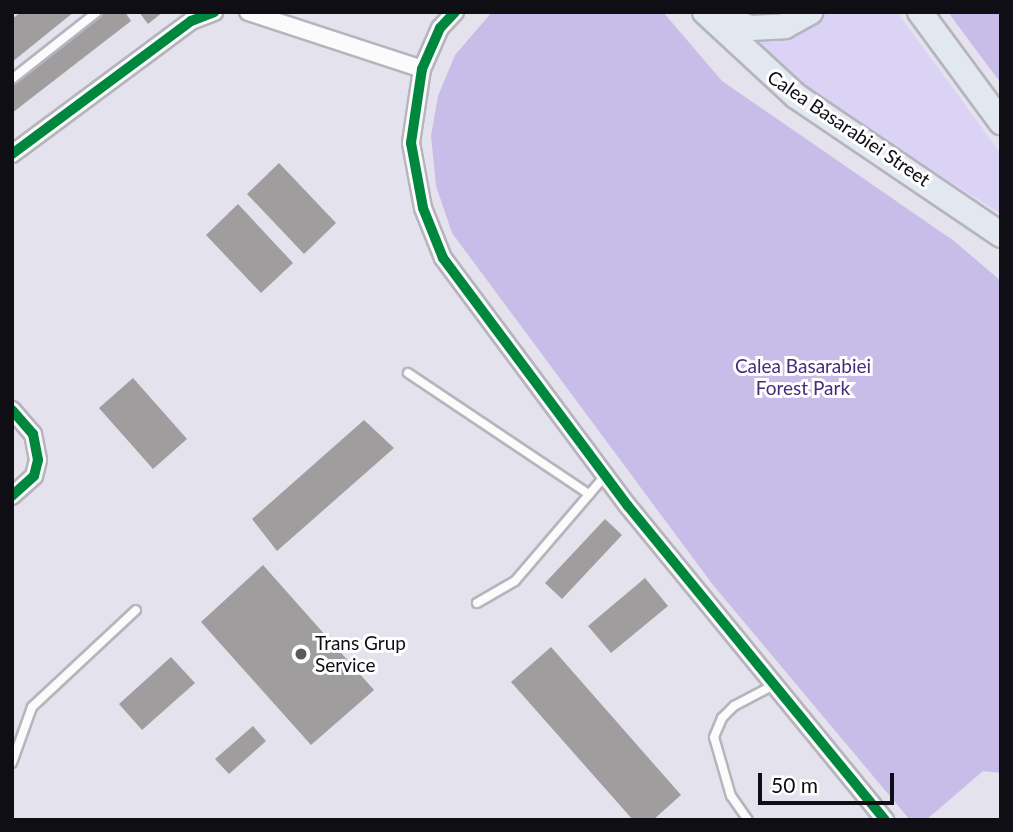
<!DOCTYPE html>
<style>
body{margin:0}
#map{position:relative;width:1013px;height:832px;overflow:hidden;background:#e4e2ed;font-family:Lato,sans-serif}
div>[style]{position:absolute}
.green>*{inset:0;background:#dad3f5}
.forest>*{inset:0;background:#c7bde8}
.building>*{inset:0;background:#a09d9f}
.roads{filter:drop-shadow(2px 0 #b6b4bd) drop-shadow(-2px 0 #b6b4bd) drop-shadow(0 2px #b6b4bd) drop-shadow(0 -2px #b6b4bd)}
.service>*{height:8px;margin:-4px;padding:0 4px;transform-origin:4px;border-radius:4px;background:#fbfbfc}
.minor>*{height:16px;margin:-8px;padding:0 8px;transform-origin:8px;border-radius:8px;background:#fbfbfc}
.primary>*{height:24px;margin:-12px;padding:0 12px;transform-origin:12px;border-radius:12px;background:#e2e8f0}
.cycleway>*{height:10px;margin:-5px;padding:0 5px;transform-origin:5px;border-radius:5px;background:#00873e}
.dots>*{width:19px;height:19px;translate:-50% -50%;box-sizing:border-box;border:4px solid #fff;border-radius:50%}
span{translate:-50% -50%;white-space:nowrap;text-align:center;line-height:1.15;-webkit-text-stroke:6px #fff;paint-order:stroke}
.street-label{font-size:19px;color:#100e15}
.park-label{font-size:19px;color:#472c7c}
.poi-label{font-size:19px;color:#100e15}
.left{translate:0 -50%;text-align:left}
.frame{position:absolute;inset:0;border:14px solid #100e15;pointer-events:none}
.scale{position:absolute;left:758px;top:773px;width:136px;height:32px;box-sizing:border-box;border:4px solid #100e15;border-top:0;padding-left:9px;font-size:21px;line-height:24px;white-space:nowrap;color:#100e15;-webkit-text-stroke:5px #fff;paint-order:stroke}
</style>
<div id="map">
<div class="green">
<i style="clip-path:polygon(825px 12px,897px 12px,1001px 154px,1001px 214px,817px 97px,758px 49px,762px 41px,781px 38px)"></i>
</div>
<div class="forest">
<i style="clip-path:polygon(663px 12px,722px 81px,954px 241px,1001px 281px,1001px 773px,983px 771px,926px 820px,910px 820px,713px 585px,452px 233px,436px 186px,431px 136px,438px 96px,455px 55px,492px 12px)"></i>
<i style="clip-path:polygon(948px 12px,1001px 12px,1001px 83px,985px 62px)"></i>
</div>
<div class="building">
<i style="clip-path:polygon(21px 12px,74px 12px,12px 62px,12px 19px)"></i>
<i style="clip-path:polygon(106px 12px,125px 12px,131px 21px,12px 113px,12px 85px)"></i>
<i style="clip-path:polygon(139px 12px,163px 12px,148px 24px)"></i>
<i style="clip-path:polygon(279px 163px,336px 223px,304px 254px,247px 194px)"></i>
<i style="clip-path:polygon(238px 204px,293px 263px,261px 293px,206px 235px)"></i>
<i style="clip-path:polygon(133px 378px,187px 439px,153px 469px,99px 408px)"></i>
<i style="clip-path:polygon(364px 420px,394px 448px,277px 551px,252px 519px)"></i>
<i style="clip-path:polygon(605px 519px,622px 535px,562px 599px,545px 583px)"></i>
<i style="clip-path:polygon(263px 565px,374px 690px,311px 745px,201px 622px)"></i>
<i style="clip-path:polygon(645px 578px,668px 606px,611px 653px,588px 626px)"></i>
<i style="clip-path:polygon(551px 647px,681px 795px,653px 820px,633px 820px,511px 682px)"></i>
<i style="clip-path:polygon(171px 657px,195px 683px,142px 730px,119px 704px)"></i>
<i style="clip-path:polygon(253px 726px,266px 741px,229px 774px,215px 759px)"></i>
</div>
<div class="roads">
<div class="service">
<i style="left:12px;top:79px;width:108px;rotate:-38.2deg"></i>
<i style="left:408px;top:373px;width:218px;rotate:33.8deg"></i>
<i style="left:477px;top:603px;width:44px;rotate:-30.1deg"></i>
<i style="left:515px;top:581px;width:138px;rotate:-49.4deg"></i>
<i style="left:12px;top:763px;width:59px;rotate:-70.3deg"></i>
<i style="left:32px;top:707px;width:142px;rotate:-43deg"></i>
<i style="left:748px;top:820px;width:29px;rotate:-125deg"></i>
<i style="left:731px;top:796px;width:61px;rotate:-106.1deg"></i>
<i style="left:714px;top:737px;width:21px;rotate:-67deg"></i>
<i style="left:722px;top:718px;width:17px;rotate:-45deg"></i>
<i style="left:734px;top:706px;width:45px;rotate:-27.7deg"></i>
</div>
<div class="minor">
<i style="left:248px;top:12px;width:183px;rotate:18.1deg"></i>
<i style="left:455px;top:12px;width:22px;rotate:133deg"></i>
<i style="left:440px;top:28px;width:45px;rotate:113.7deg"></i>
<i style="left:422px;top:69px;width:75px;rotate:98.5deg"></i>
<i style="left:411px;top:143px;width:66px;rotate:79.5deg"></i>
<i style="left:423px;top:208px;width:54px;rotate:68.2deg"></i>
<i style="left:443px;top:258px;width:309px;rotate:53.3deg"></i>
<i style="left:628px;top:506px;width:406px;rotate:50.7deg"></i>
<i style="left:12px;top:154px;width:223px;rotate:-36.6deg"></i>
<i style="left:191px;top:21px;width:25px;rotate:-21deg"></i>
<i style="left:12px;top:410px;width:32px;rotate:49deg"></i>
<i style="left:33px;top:434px;width:26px;rotate:79deg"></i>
<i style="left:38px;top:460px;width:16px;rotate:104deg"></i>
<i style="left:34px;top:476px;width:30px;rotate:138deg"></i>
</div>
<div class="primary">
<i style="left:705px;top:12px;width:124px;rotate:42.7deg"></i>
<i style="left:796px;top:96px;width:248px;rotate:34.1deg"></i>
<i style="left:920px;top:12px;width:137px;rotate:53.6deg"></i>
<i style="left:711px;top:13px;width:42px;rotate:21deg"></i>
<i style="left:750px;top:28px;width:35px;rotate:-3deg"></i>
<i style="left:785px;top:26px;width:29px;rotate:-29deg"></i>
</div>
</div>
<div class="cycleway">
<i style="left:455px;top:12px;width:22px;rotate:133deg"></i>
<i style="left:440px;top:28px;width:45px;rotate:113.7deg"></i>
<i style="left:422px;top:69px;width:75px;rotate:98.5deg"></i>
<i style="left:411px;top:143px;width:66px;rotate:79.5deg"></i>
<i style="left:423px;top:208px;width:54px;rotate:68.2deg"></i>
<i style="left:443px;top:258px;width:309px;rotate:53.3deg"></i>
<i style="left:628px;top:506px;width:406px;rotate:50.7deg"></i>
<i style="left:12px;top:154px;width:223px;rotate:-36.6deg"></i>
<i style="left:191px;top:21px;width:25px;rotate:-21deg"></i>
<i style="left:12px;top:410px;width:32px;rotate:49deg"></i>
<i style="left:33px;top:434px;width:26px;rotate:79deg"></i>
<i style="left:38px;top:460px;width:16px;rotate:104deg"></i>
<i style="left:34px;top:476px;width:30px;rotate:138deg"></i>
</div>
<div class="dots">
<i style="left:301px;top:654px;background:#5a5861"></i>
</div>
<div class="street-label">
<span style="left:849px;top:128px;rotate:34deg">Calea Basarabiei Street</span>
</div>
<div class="park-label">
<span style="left:803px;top:377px">Calea Basarabiei<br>Forest Park</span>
</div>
<div class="poi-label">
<span class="left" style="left:315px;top:654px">Trans Grup<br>Service</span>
</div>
<div class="frame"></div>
<div class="scale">50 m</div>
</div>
